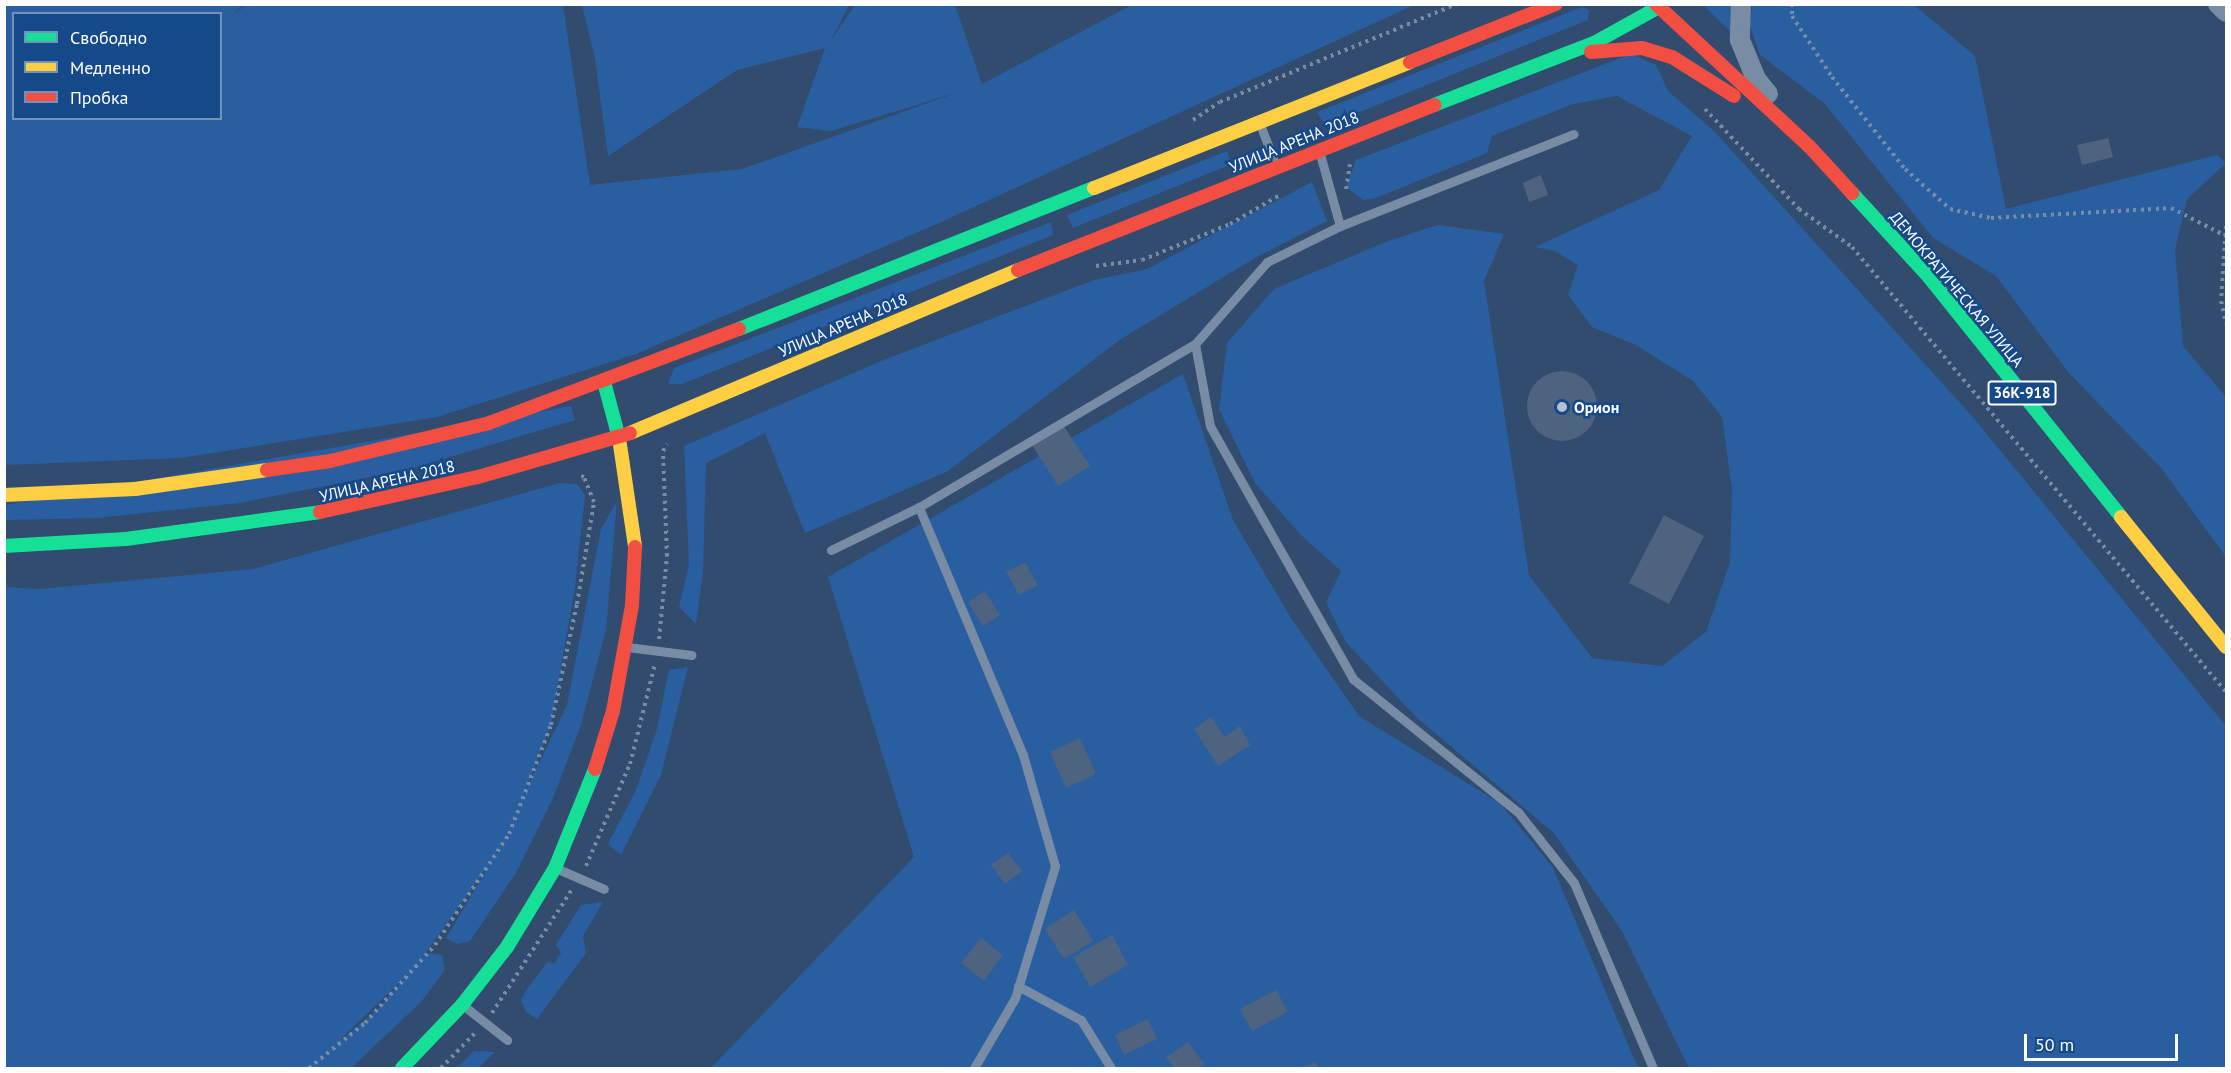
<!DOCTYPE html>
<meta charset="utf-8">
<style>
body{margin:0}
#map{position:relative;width:2231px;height:1073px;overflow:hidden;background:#314c6f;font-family:"PT Sans",sans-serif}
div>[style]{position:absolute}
.green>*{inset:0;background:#295fa1}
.building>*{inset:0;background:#4d6380}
.round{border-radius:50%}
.path>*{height:4px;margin-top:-2px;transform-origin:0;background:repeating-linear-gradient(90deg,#788ca5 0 3px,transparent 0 7.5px)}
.lane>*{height:9px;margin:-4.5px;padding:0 4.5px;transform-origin:4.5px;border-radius:4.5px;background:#788ca5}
.street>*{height:20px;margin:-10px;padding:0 10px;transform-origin:10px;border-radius:10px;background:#788ca5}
.fast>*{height:14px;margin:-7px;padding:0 7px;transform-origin:7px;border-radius:7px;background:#16e098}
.slow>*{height:14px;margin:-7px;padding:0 7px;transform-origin:7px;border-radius:7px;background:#ffcf43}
.jam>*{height:14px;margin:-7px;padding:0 7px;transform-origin:7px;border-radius:7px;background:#f24e42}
.dots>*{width:16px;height:16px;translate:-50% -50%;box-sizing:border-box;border:3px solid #16498a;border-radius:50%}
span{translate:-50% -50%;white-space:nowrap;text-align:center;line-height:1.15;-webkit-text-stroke:5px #16498a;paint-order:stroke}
.shield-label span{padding:2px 4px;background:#16498a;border:2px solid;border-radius:4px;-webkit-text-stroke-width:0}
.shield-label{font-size:15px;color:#fff;font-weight:700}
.street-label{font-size:16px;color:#fff}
.poi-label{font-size:16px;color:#fff;font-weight:700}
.left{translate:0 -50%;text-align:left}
.frame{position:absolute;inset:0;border:6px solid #fff;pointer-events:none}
.legend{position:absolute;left:12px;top:12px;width:210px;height:108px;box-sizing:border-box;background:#16498a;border:2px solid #7392b9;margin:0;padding:8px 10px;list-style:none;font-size:18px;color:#fff}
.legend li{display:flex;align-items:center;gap:12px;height:30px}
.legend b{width:30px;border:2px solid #7392b9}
.scale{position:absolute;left:2024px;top:1034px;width:154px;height:27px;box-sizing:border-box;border:3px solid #fff;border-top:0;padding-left:8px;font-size:18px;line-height:21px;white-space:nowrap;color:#fff;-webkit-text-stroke:4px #16498a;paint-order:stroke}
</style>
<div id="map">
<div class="green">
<i style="clip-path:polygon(evenodd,247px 4px,563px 5px,590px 185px,742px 169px,959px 92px,831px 131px,797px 127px,825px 48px,737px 70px,608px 156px,595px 59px,582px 5px,849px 5px,830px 42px,855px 5px,955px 5px,982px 84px,1132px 5px,1414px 5px,939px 223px,636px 354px,437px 417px,181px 458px,5px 465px,4px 5px,243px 5px,231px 16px,247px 4px,14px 14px,220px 14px,220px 118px,14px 118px,14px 14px)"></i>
<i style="clip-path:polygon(1703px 5px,1731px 5px,1733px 33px,1729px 30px)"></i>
<i style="clip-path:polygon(1753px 5px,1914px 5px,1975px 56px,2006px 209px,2217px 155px,2226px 163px,2187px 199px,2175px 250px,2183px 346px,2226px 397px,2226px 557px,2162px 469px,2069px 373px,1996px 276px,1933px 238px,1825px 104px,1760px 55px,1749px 23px)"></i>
<i style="clip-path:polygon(1582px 7px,1589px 10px,1588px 20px,1325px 126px,1317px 112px)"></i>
<i style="clip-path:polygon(1631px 54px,1656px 65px,1668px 91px,1715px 132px,1972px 416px,2226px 726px,2226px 1068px,1689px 1068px,1622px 931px,1553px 832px,1417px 718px,1345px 641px,1326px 602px,1341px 571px,1301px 535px,1255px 483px,1219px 409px,1227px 343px,1274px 289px,1388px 241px,1438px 225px,1504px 234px,1484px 281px,1529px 575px,1592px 658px,1662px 666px,1706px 632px,1730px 562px,1732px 490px,1722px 417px,1693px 381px,1636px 345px,1592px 327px,1568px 295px,1578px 265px,1555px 251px,1535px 247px,1659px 190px,1692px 136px,1617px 96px,1573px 104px,1492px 136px,1487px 153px,1376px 198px,1363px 200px,1346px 187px,1356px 160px)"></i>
<i style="clip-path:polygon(1227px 151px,1232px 164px,1073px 228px,1067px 215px)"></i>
<i style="clip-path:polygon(1312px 182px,1327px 221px,1255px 258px,1121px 339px,948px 471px,805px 533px,765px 433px,706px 463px,703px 571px,696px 624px,679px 607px,689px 565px,684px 446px,886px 359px,1094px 280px,1147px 269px)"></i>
<i style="clip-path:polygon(1051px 222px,1053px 235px,682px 384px,668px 384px,674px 368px)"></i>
<i style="clip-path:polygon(1183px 374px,1233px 520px,1291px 618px,1359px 716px,1501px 804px,1553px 868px,1638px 1068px,711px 1068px,914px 857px,828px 577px)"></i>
<i style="clip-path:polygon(571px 406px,575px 420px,406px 470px,239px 503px,97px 518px,5px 520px,5px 505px)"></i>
<i style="clip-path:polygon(evenodd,560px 483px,577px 484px,585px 495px,575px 587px,551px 725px,522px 799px,567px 705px,601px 529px,617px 501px,606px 630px,580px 728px,553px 798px,516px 873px,470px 941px,457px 944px,446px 938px,492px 861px,422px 958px,428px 953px,442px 955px,445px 970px,421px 1002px,351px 1068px,5px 1068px,4px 587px,39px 589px,253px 569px,560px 483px,407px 975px,376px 1011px,341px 1040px,341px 1039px,407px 975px)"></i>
<i style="clip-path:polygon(688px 667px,661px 775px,621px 855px,608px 844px,636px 790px,657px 729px,669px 670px)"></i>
<i style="clip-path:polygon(603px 902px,583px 936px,586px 953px,537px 1019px,526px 1012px,521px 1000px,527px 989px,548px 961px,554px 964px,561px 953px,556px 945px,581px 905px)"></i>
<i style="clip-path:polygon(474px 1051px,495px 1052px,478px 1068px,457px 1068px)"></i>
</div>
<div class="building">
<i style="clip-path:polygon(2108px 138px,2113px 157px,2082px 165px,2077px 145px)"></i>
<i style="clip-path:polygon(1541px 175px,1548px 195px,1529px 202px,1523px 183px)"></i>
<i class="round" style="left:1527px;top:371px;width:70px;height:70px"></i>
<i style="clip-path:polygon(1063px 425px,1090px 466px,1058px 486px,1032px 445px)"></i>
<i style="clip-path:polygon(1664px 515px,1704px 536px,1669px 604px,1629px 583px)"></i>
<i style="clip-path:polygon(1025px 562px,1038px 585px,1019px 595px,1006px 572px)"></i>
<i style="clip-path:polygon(985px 591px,1000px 615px,983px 626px,968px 602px)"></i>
<i style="clip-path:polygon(1211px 717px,1225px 737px,1240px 726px,1250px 745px,1218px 766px,1194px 729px)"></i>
<i style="clip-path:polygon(1080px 738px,1096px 774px,1066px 788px,1050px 752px)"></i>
<i style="clip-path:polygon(1008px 853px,1022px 871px,1005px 884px,991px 865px)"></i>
<i style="clip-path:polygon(1074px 910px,1093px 941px,1064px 959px,1045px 929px)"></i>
<i style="clip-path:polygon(1112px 935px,1128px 965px,1090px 987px,1073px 957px)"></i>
<i style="clip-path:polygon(981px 938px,1003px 955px,984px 981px,961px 963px)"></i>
<i style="clip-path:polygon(1276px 990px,1288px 1012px,1252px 1031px,1240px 1009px)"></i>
<i style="clip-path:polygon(1148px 1019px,1157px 1039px,1124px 1055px,1115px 1035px)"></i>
<i style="clip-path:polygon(1188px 1042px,1204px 1064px,1197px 1068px,1175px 1068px,1166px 1057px)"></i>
<i style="clip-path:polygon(1315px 1062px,1319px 1068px,1303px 1068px)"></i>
</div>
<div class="path">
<i style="left:1792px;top:4px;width:12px;rotate:90deg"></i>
<i style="left:1792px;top:16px;width:73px;rotate:56.7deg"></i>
<i style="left:1832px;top:77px;width:117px;rotate:51.6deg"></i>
<i style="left:1905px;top:169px;width:60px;rotate:41.6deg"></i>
<i style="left:1950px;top:209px;width:42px;rotate:12.4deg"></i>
<i style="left:1991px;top:218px;width:180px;rotate:-3.2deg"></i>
<i style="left:2171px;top:208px;width:62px;rotate:27deg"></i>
<i style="left:1705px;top:109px;width:137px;rotate:46.8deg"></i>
<i style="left:1799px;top:209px;width:65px;rotate:35.6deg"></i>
<i style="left:1852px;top:247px;width:581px;rotate:49.95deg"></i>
<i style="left:1193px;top:120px;width:32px;rotate:-34deg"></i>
<i style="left:1220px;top:102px;width:256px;rotate:-22.5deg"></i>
<i style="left:1346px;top:189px;width:25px;rotate:-81deg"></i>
<i style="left:2226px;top:226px;width:75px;rotate:93.8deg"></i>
<i style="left:2221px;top:301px;width:23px;rotate:77deg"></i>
<i style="left:1096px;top:266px;width:46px;rotate:-7.4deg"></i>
<i style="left:1142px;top:260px;width:95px;rotate:-22.2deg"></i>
<i style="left:1230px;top:224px;width:58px;rotate:-30.1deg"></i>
<i style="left:659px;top:639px;width:83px;rotate:-84.5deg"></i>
<i style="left:667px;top:556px;width:105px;rotate:-92.2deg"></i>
<i style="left:663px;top:451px;width:8px;rotate:-60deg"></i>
<i style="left:586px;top:866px;width:111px;rotate:-66.7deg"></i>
<i style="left:630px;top:764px;width:103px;rotate:-76deg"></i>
<i style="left:492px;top:1013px;width:149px;rotate:-57.1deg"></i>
<i style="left:309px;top:1068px;width:72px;rotate:-38.8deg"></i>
<i style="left:365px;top:1023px;width:105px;rotate:-48.1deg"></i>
<i style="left:435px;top:945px;width:133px;rotate:-56.3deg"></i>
<i style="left:509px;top:834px;width:117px;rotate:-68.9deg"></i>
<i style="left:551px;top:725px;width:124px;rotate:-77.9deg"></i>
<i style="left:577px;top:604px;width:103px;rotate:-80.5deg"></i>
<i style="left:594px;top:502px;width:27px;rotate:-112deg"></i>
<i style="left:584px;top:477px;width:5px;rotate:-158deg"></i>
<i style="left:441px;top:1068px;width:50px;rotate:-45.8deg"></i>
</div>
<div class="lane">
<i style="left:1261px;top:127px;width:40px;rotate:69deg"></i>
<i style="left:1320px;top:154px;width:75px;rotate:74.5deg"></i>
<i style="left:1195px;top:344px;width:109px;rotate:-48.7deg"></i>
<i style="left:1267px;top:262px;width:81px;rotate:-26.3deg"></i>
<i style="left:1340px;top:226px;width:251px;rotate:-21.5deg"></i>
<i style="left:831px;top:550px;width:98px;rotate:-26deg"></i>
<i style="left:627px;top:647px;width:65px;rotate:7deg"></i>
<i style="left:558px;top:869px;width:50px;rotate:23.5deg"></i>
<i style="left:1018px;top:986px;width:72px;rotate:28.4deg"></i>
<i style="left:1081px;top:1020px;width:57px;rotate:58deg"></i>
<i style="left:464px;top:1006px;width:55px;rotate:38.3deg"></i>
<i style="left:974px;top:1068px;width:81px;rotate:-59.6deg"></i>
<i style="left:1015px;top:998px;width:138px;rotate:-73.1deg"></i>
<i style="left:1055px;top:866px;width:116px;rotate:-106.1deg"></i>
<i style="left:1023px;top:755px;width:269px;rotate:-112.8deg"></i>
<i style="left:919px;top:507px;width:321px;rotate:-30.6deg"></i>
<i style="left:1195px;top:344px;width:83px;rotate:79.6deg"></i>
<i style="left:1210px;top:426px;width:291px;rotate:60.5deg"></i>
<i style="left:1353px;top:679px;width:212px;rotate:38.9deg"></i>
<i style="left:1518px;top:812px;width:90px;rotate:51.7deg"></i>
<i style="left:1574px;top:883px;width:201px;rotate:66.9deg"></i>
</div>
<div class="street">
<i style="left:1741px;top:4px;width:36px;rotate:92deg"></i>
<i style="left:1740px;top:40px;width:42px;rotate:67.7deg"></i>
<i style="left:1756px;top:79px;width:19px;rotate:51deg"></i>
<i style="left:2218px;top:4px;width:11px;rotate:45deg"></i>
</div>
<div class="fast">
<i style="left:1434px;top:105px;width:172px;rotate:-21.2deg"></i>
<i style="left:1594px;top:43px;width:74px;rotate:-29deg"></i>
<i style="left:1852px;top:193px;width:114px;rotate:47.5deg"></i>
<i style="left:1929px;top:277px;width:307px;rotate:51.3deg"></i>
<i style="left:739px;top:329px;width:382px;rotate:-21.7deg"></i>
<i style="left:604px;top:382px;width:58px;rotate:75deg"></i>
<i style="left:4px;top:546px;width:122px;rotate:-3.3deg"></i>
<i style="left:126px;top:539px;width:196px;rotate:-7.9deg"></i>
<i style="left:402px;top:1068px;width:87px;rotate:-46.4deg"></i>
<i style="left:462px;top:1005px;width:73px;rotate:-52.2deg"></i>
<i style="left:507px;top:947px;width:92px;rotate:-58.7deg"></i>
<i style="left:555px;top:868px;width:107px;rotate:-68deg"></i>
</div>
<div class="slow">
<i style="left:1094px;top:188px;width:340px;rotate:-21.7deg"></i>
<i style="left:630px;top:433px;width:421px;rotate:-22.8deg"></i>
<i style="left:619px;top:438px;width:110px;rotate:81.6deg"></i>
<i style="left:4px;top:495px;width:131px;rotate:-2.6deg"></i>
<i style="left:135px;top:489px;width:133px;rotate:-8.2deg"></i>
<i style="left:2121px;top:517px;width:167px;rotate:51.1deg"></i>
</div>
<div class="jam">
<i style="left:1656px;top:4px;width:209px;rotate:42.9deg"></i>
<i style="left:1809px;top:146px;width:64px;rotate:47.5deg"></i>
<i style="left:1591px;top:52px;width:51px;rotate:-4.5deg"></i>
<i style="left:1642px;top:48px;width:31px;rotate:17deg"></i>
<i style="left:1672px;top:57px;width:73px;rotate:32.2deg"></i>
<i style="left:1410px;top:62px;width:157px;rotate:-21.7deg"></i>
<i style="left:1018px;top:270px;width:448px;rotate:-21.6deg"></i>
<i style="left:267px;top:470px;width:64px;rotate:-8.1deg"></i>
<i style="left:330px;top:461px;width:163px;rotate:-13.4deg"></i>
<i style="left:489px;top:423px;width:267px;rotate:-20.6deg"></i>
<i style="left:320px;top:512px;width:162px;rotate:-12.5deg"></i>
<i style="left:478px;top:477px;width:158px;rotate:-16.1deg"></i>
<i style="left:595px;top:769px;width:61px;rotate:-72.8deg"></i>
<i style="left:613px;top:711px;width:108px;rotate:-79.8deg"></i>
<i style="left:632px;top:605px;width:58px;rotate:-87deg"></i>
</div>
<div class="dots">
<i style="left:1562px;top:407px;background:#b7c0cd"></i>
</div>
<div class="shield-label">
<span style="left:2022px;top:393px">36К-918</span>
</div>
<div class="street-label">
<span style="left:1294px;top:142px;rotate:-22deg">УЛИЦА АРЕНА 2018</span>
<span style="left:1957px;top:289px;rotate:50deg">ДЕМОКРАТИЧЕСКАЯ УЛИЦА</span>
<span style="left:843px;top:325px;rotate:-23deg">УЛИЦА АРЕНА 2018</span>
<span style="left:387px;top:481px;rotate:-13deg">УЛИЦА АРЕНА 2018</span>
</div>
<div class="poi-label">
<span class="left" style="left:1574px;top:407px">Орион</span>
</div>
<div class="frame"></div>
<ul class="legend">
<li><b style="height:8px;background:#16e098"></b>Свободно</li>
<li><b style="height:8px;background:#ffcf43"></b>Медленно</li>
<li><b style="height:8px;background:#f24e42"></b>Пробка</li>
</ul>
<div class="scale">50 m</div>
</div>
